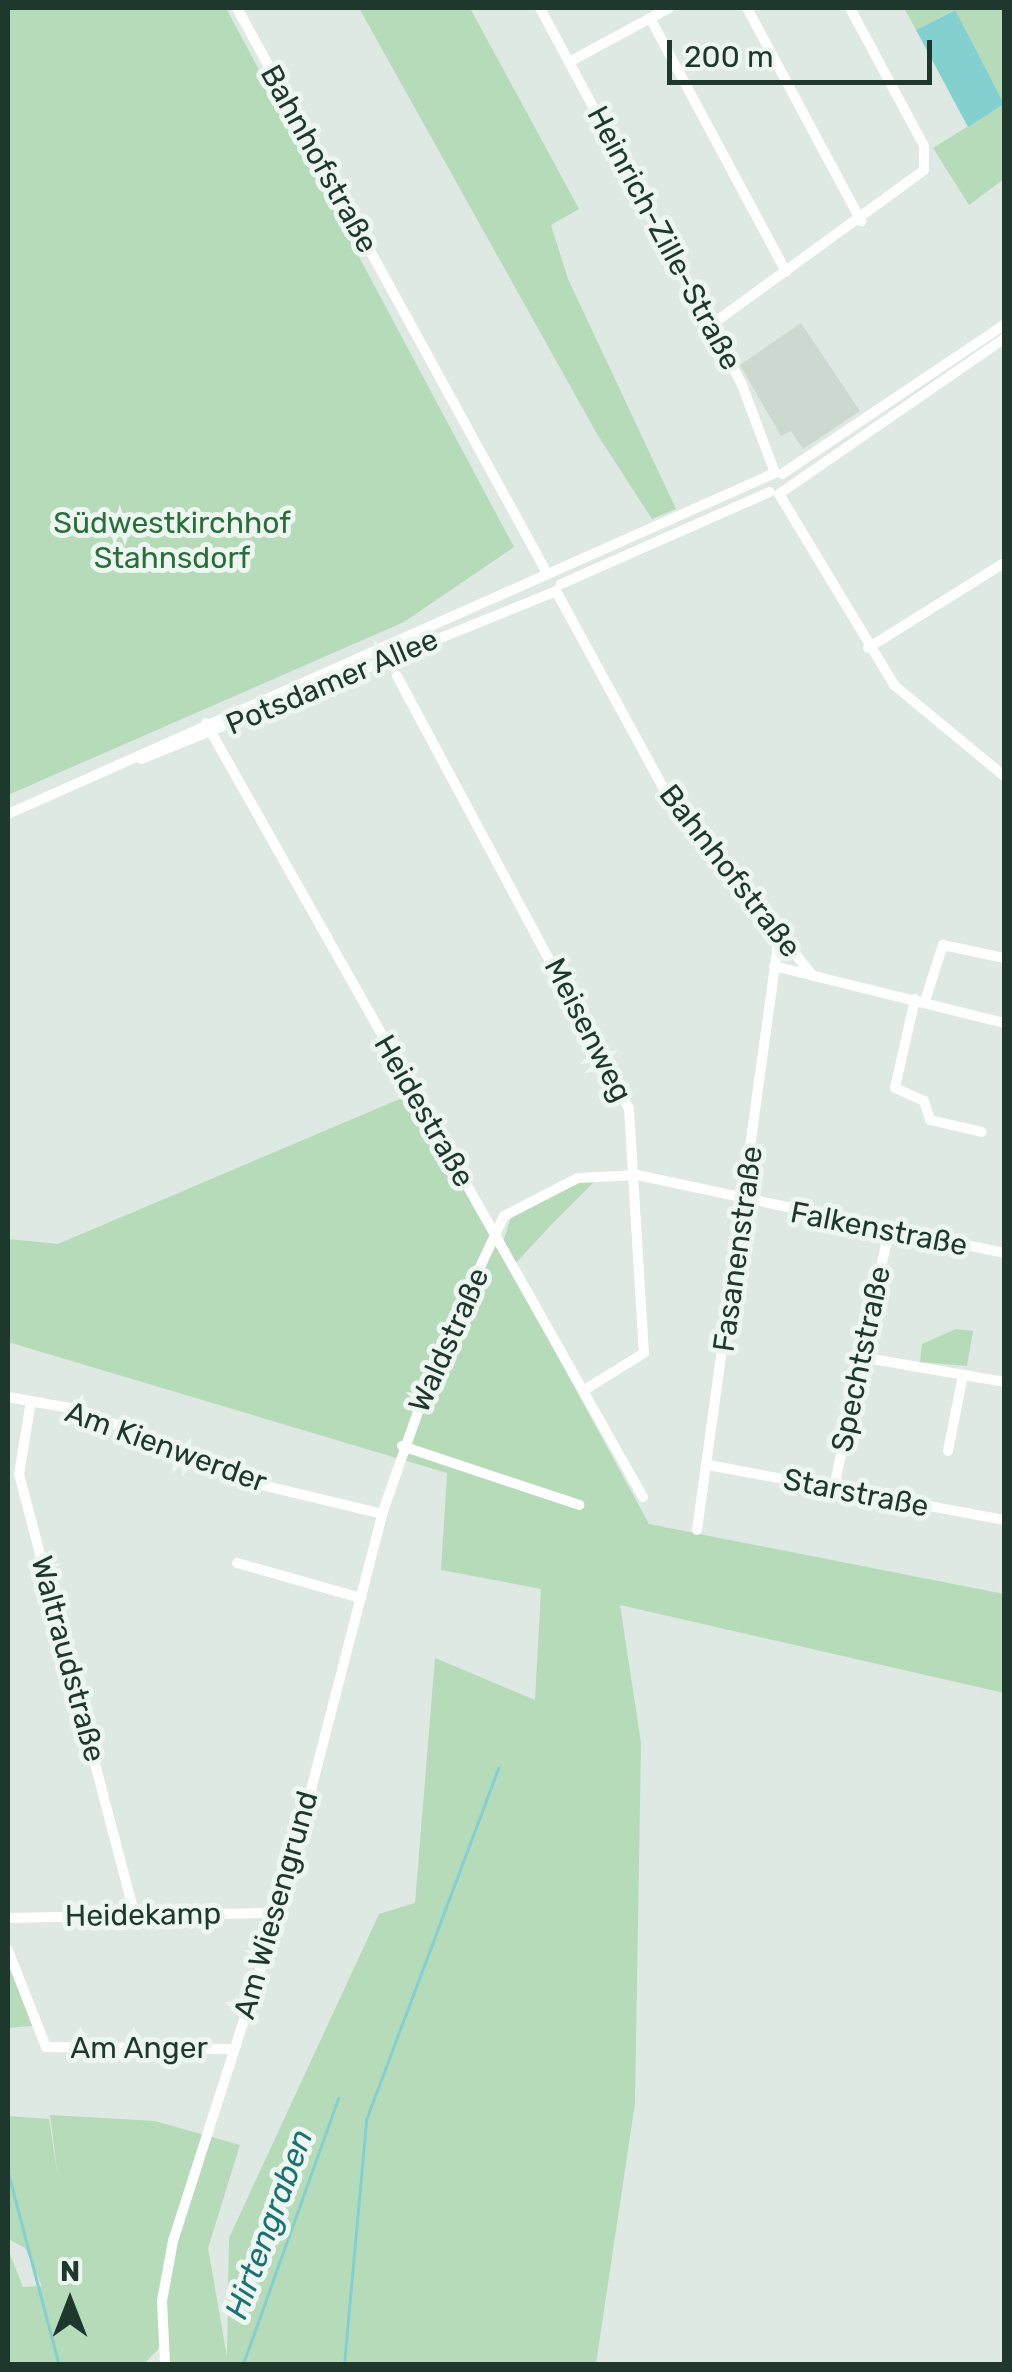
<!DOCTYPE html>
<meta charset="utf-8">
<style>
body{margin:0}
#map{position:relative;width:1012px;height:2372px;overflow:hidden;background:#dde9e2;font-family:Rubik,sans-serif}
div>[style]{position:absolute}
.built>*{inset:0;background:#cbd9d0}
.green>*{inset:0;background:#b5dbb9}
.water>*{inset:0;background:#83d0d0}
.stream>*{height:2.5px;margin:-1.25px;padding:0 1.25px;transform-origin:1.25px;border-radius:1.25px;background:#83d0d0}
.minor>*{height:10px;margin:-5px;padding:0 5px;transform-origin:5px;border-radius:5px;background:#fff}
span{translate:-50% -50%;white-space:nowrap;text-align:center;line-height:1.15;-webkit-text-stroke:10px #edf6f0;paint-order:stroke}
.street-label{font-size:30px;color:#1e382d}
.park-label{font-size:30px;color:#296f39}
.water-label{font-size:32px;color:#197374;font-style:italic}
.frame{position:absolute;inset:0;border:10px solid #1e382d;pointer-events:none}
.north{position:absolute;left:20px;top:2252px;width:100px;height:100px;-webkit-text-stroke:8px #edf6f0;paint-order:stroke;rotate:0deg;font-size:28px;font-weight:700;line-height:40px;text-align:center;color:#1e382d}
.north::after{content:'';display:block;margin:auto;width:35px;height:45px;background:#1e382d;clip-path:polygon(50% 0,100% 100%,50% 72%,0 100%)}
.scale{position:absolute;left:667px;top:40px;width:265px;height:45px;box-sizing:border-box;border:5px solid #1e382d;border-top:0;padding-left:12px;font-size:30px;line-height:35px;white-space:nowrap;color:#1e382d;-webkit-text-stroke:8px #edf6f0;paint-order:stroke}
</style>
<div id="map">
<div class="built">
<i style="clip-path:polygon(801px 323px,860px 411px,803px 449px,791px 431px,781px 436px,740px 365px)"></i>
</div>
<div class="green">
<i style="clip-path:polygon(8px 8px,226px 8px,514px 547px,404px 622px,8px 795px)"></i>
<i style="clip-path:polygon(359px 8px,470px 8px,579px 209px,551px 225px,568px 279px,676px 509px,652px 519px,597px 434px)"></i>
<i style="clip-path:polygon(904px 8px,1004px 8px,1004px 179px,969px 205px,933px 148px,1004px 104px,954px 10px,916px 30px)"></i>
<i style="clip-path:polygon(414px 1093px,649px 1524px,1004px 1594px,1004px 1693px,620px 1605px,641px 1743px,635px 2103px,596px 2364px,163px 2364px,161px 2346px,144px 2364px,8px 2364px,8px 2249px,23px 2287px,42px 2286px,25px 2248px,8px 2239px,8px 2116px,49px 2119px,58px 2178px,50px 2115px,155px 2121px,240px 2145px,208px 2248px,227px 2357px,229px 2238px,379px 1914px,415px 1903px,435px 1658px,535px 1700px,541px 1589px,441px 1570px,447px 1473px,8px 1342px,8px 1239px,58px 1244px)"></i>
<i style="clip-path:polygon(598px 1178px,553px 1223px,515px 1264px,503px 1242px,512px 1214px,563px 1184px)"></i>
<i style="clip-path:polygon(956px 1329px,973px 1331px,967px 1366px,920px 1362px,922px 1344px)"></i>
<i style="clip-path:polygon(8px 1959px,32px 2026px,8px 2028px)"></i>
</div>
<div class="water">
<i style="clip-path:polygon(955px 10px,1004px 104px,968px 127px,916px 30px)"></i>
</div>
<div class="stream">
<i style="left:8px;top:2171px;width:200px;rotate:75.2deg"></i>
<i style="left:243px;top:2364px;width:282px;rotate:-70.3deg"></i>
<i style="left:344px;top:2364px;width:245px;rotate:-84.8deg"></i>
<i style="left:366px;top:2120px;width:376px;rotate:-69.4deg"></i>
</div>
<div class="minor">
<i style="left:237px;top:8px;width:644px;rotate:61.25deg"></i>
<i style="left:540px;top:8px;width:428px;rotate:61.8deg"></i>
<i style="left:742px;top:385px;width:94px;rotate:69.4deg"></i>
<i style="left:747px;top:8px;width:242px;rotate:61.8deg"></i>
<i style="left:650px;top:18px;width:288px;rotate:61.8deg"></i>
<i style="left:569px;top:62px;width:114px;rotate:-28.4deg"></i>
<i style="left:711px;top:325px;width:263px;rotate:-36deg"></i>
<i style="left:924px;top:170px;width:24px;rotate:-90deg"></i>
<i style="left:924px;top:146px;width:157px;rotate:-118.2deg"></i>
<i style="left:782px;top:474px;width:267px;rotate:-33.9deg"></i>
<i style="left:779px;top:494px;width:223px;rotate:58.9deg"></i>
<i style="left:894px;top:685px;width:143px;rotate:39.6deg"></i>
<i style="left:779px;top:494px;width:273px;rotate:-34.6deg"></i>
<i style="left:561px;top:584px;width:228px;rotate:-23.8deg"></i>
<i style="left:556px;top:591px;width:232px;rotate:61.4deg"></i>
<i style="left:667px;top:795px;width:233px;rotate:51.1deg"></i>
<i style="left:868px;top:648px;width:160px;rotate:-32deg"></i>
<i style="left:397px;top:676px;width:491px;rotate:61.8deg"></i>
<i style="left:629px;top:1109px;width:244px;rotate:86.5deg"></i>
<i style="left:644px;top:1353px;width:68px;rotate:148.2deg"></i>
<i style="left:206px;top:723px;width:889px;rotate:60.55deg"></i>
<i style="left:141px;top:759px;width:448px;rotate:-22deg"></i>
<i style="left:8px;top:814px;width:839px;rotate:-23.97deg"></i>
<i style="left:774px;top:966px;width:237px;rotate:13.9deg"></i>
<i style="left:915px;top:999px;width:91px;rotate:102.7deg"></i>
<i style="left:895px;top:1088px;width:32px;rotate:24deg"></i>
<i style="left:924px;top:1101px;width:20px;rotate:72deg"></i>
<i style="left:930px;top:1120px;width:53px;rotate:13deg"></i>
<i style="left:925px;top:1001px;width:59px;rotate:-72.2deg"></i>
<i style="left:943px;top:945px;width:62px;rotate:12deg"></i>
<i style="left:861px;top:1357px;width:145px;rotate:9.9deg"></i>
<i style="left:8px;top:1397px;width:74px;rotate:10.1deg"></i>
<i style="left:81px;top:1410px;width:183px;rotate:23.2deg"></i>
<i style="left:249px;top:1482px;width:137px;rotate:13.5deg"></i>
<i style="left:31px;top:1401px;width:74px;rotate:99.3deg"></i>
<i style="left:19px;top:1474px;width:457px;rotate:75.3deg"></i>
<i style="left:402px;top:1446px;width:187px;rotate:18.4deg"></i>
<i style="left:948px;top:1451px;width:77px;rotate:-78.8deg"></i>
<i style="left:708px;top:1465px;width:301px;rotate:10.5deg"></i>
<i style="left:834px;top:1487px;width:263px;rotate:-77.9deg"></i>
<i style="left:697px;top:1530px;width:599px;rotate:-82.13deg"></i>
<i style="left:237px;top:1563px;width:129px;rotate:15.8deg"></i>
<i style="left:8px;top:1918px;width:270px;rotate:-1.1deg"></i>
<i style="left:8px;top:1950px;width:104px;rotate:68.6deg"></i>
<i style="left:46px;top:2047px;width:187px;rotate:0.6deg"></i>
<i style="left:165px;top:2364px;width:63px;rotate:-92.7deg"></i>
<i style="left:162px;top:2301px;width:61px;rotate:-79.6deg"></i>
<i style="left:173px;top:2241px;width:356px;rotate:-72.2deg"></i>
<i style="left:282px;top:1902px;width:401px;rotate:-75.5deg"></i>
<i style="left:382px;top:1514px;width:162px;rotate:-70.6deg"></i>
<i style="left:436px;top:1361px;width:160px;rotate:-64.9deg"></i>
<i style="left:504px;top:1216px;width:83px;rotate:-27.2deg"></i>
<i style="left:578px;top:1178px;width:59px;rotate:-2.9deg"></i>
<i style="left:637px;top:1175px;width:375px;rotate:12deg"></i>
</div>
<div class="street-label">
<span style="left:319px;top:159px;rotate:61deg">Bahnhofstraße</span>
<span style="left:664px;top:238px;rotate:62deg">Heinrich-Zille-Straße</span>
<span style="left:332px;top:682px;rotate:-23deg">Potsdamer Allee</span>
<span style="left:730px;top:871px;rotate:52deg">Bahnhofstraße</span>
<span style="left:588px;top:1030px;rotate:63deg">Meisenweg</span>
<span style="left:424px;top:1111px;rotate:60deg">Heidestraße</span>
<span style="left:879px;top:1229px;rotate:11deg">Falkenstraße</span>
<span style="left:738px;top:1249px;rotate:-82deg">Fasanenstraße</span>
<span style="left:449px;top:1340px;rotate:-66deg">Waldstraße</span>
<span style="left:861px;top:1359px;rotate:-78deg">Spechtstraße</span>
<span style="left:166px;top:1447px;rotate:20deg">Am Kienwerder</span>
<span style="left:856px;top:1493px;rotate:11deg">Starstraße</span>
<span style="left:68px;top:1659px;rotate:75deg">Waltraudstraße</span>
<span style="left:276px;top:1905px;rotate:-74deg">Am Wiesengrund</span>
<span style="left:143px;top:1915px;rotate:-1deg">Heidekamp</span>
<span style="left:139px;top:2048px">Am Anger</span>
</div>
<div class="park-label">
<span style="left:172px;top:540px">Südwestkirchhof<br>Stahnsdorf</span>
</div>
<div class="water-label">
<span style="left:269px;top:2224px;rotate:-70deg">Hirtengraben</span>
</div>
<div class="frame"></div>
<div class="north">N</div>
<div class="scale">200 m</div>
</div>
